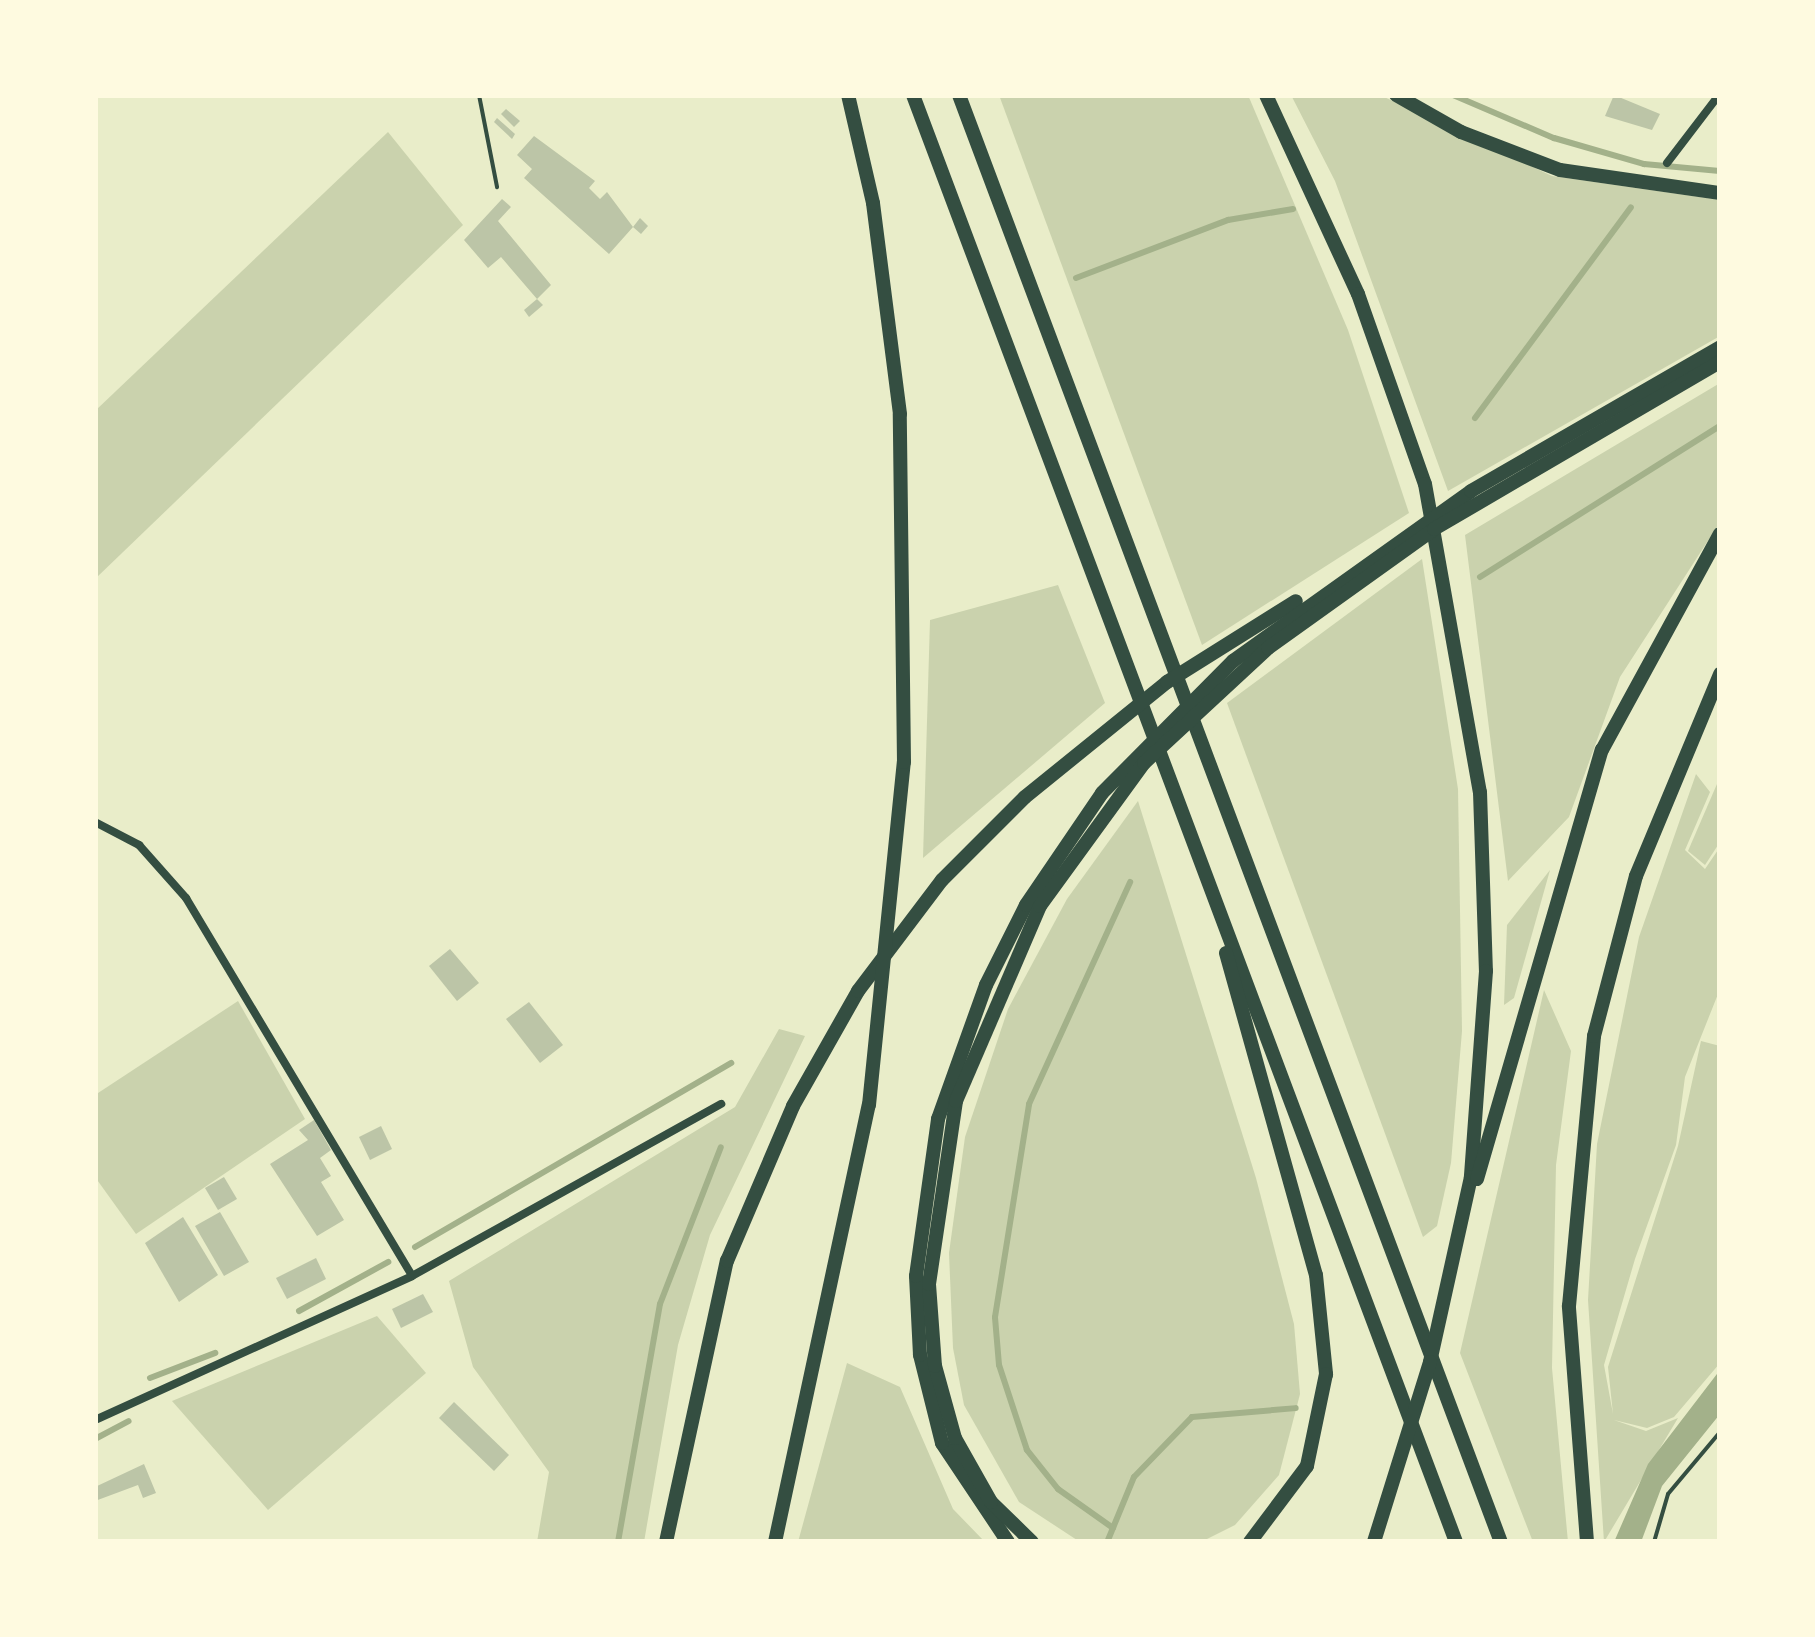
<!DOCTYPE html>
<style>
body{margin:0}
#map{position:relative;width:1815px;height:1637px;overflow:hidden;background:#e9edc9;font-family:Bitter,serif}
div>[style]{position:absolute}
.green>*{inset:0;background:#cad2ad}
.water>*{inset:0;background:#a3b18a}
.stream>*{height:6px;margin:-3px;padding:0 3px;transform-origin:3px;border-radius:3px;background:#a3b18a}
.building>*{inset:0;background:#bcc5a7}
.path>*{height:4px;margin:-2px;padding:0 2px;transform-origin:2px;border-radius:2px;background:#344e41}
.minor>*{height:8px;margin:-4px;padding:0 4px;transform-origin:4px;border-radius:4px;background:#344e41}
.motorway>*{height:14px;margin:-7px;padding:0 7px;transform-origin:7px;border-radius:7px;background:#344e41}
span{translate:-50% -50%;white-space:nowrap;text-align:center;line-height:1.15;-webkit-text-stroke:10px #fefae0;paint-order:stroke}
.frame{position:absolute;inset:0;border:98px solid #fefae0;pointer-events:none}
</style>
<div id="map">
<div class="green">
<i style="clip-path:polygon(999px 95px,1248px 95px,1348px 330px,1409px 513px,1202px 645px)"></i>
<i style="clip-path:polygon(1291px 95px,1380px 95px,1552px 176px,1720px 200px,1720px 336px,1448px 491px,1335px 181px)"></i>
<i style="clip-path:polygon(388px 132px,463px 225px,95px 579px,95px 411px)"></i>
<i style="clip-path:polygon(1720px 383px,1720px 522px,1620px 677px,1569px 817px,1508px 881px,1465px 535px)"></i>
<i style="clip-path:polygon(1422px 559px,1458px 789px,1462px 1031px,1451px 1163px,1437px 1226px,1423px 1237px,1227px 703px)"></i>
<i style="clip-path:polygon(1058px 585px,1105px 703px,923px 858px,930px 620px)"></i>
<i style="clip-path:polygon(1696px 774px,1710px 792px,1685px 850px,1705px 869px,1720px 847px,1720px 989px,1685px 1077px,1676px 1145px,1635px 1259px,1604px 1365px,1613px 1414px,1608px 1367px,1678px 1146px,1701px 1041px,1720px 1046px,1720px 1363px,1674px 1417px,1647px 1428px,1614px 1420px,1646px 1431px,1678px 1418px,1604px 1542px,1588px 1300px,1597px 1144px,1639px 937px)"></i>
<i style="clip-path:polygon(1720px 777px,1720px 842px,1705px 865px,1688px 851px)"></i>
<i style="clip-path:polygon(1138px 801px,1256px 1178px,1294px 1324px,1300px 1394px,1279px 1475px,1235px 1525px,1201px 1542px,1080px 1542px,1019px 1502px,964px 1405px,953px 1348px,949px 1253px,965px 1137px,1008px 1009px,1067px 899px)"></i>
<i style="clip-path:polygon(1550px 870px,1514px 998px,1504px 1005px,1507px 925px)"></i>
<i style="clip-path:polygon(1544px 990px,1571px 1051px,1556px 1165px,1552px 1368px,1568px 1542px,1533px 1542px,1460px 1353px)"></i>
<i style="clip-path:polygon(238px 1001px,305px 1119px,136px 1234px,95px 1177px,95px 1095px)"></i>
<i style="clip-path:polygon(779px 1029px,805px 1036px,710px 1235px,678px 1345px,644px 1542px,537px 1542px,549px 1472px,473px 1367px,449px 1281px,735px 1107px)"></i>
<i style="clip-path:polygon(377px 1316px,426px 1373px,268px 1510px,172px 1401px)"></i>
<i style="clip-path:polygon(847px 1363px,900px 1387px,953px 1509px,985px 1542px,798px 1542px)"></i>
</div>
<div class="water">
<i style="clip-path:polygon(1720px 1370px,1720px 1414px,1662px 1486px,1641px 1542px,1614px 1542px,1648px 1464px)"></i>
</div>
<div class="stream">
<i style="left:1453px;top:95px;width:110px;rotate:23.1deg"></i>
<i style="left:1554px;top:138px;width:94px;rotate:16.1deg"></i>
<i style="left:1644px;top:164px;width:76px;rotate:5.3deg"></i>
<i style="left:1076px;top:278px;width:163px;rotate:-20.9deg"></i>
<i style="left:1228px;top:220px;width:66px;rotate:-9.6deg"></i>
<i style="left:1475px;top:418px;width:262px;rotate:-53.5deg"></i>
<i style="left:1480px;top:577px;width:284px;rotate:-32.2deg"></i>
<i style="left:415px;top:1247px;width:366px;rotate:-30.2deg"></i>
<i style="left:299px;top:1311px;width:102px;rotate:-28.8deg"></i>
<i style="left:150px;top:1378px;width:70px;rotate:-21deg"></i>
<i style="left:95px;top:1439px;width:38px;rotate:-28deg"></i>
<i style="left:1113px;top:1528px;width:67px;rotate:-144.7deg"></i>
<i style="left:1058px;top:1489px;width:50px;rotate:-128.5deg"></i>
<i style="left:1027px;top:1450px;width:89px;rotate:-108.2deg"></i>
<i style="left:999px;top:1365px;width:48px;rotate:-94.8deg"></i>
<i style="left:995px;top:1317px;width:216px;rotate:-80.9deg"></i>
<i style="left:1029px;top:1104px;width:244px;rotate:-65.5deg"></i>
<i style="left:1108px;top:1540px;width:68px;rotate:-67.6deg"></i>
<i style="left:1134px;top:1477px;width:83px;rotate:-46deg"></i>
<i style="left:1192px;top:1417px;width:104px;rotate:-4.9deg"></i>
<i style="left:618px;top:1542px;width:242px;rotate:-80deg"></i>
<i style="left:660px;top:1304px;width:168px;rotate:-68.8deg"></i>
</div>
<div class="building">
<i style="clip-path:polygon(1614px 95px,1660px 114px,1652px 130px,1605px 116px)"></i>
<i style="clip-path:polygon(506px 109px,520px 121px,514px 127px,501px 114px)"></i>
<i style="clip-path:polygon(497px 118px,515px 134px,512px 139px,494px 122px)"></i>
<i style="clip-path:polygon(534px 136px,595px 181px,589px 188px,600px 199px,607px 192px,633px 227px,640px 218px,648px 226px,641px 234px,633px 227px,609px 254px,524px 178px,532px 169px,517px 155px)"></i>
<i style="clip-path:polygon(502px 199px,511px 207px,498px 221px,551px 285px,537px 299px,501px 257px,488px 268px,464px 240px)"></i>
<i style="clip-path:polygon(537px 299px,543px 305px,529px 317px,524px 310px)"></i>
<i style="clip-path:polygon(450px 949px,479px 983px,457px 1001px,429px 966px)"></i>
<i style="clip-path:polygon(529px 1002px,563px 1045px,540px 1063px,506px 1019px)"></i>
<i style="clip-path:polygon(314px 1120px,331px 1150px,320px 1158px,331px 1176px,321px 1182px,344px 1220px,317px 1236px,270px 1164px,308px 1140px,299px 1130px)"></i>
<i style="clip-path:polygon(381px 1126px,392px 1149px,370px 1160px,359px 1137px)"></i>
<i style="clip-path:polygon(224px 1177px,237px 1199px,218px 1210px,205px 1188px)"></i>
<i style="clip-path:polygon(220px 1212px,249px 1262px,224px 1276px,195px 1226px)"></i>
<i style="clip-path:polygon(183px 1217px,218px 1275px,179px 1302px,145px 1243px)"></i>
<i style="clip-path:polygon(316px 1258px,326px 1279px,287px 1299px,276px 1278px)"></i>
<i style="clip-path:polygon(423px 1294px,433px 1312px,401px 1328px,392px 1309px)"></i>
<i style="clip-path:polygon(454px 1402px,509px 1455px,494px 1471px,439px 1418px)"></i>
<i style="clip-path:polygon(144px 1464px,156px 1493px,143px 1498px,138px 1485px,95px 1501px,95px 1487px)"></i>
</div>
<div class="path">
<i style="left:479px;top:95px;width:94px;rotate:78.9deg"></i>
<i style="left:1654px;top:1542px;width:50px;rotate:-73.7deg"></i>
<i style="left:1668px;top:1494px;width:81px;rotate:-50deg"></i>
</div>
<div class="minor">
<i style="left:1667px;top:163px;width:86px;rotate:-52.6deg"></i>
<i style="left:95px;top:822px;width:50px;rotate:27.6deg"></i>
<i style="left:139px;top:845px;width:71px;rotate:48.4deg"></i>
<i style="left:186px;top:898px;width:440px;rotate:59.1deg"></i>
<i style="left:95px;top:1420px;width:348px;rotate:-24.4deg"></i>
<i style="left:412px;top:1276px;width:354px;rotate:-29.1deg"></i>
</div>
<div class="motorway">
<i style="left:913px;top:95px;width:1546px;rotate:69.43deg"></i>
<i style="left:959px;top:95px;width:1545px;rotate:69.47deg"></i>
<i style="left:1266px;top:95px;width:219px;rotate:65.2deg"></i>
<i style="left:1358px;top:294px;width:201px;rotate:70.6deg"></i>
<i style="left:1425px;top:484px;width:313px;rotate:79.9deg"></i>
<i style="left:1480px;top:792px;width:179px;rotate:88.1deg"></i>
<i style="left:1486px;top:971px;width:207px;rotate:94.2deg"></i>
<i style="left:1471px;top:1177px;width:189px;rotate:102.5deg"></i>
<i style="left:1430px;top:1362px;width:189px;rotate:107.3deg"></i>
<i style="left:1396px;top:95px;width:75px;rotate:29.6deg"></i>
<i style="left:1461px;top:132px;width:106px;rotate:21deg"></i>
<i style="left:1560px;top:170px;width:162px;rotate:8.2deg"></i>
<i style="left:1226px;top:953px;width:334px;rotate:74.4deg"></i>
<i style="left:1316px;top:1275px;width:100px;rotate:84.2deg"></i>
<i style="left:1326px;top:1374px;width:94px;rotate:101.7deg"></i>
<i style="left:1307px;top:1466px;width:95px;rotate:126.9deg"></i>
<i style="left:1477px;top:1179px;width:447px;rotate:-73.8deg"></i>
<i style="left:1602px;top:750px;width:246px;rotate:-61.4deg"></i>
<i style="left:666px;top:1542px;width:288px;rotate:-77.8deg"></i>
<i style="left:727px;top:1261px;width:168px;rotate:-66.9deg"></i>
<i style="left:793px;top:1106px;width:132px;rotate:-60.5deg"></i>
<i style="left:858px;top:991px;width:139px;rotate:-52.9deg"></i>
<i style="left:942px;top:880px;width:117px;rotate:-45deg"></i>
<i style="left:1025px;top:797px;width:183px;rotate:-39deg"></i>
<i style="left:1167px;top:682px;width:152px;rotate:-32.1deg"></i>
<i style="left:775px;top:1542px;width:447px;rotate:-77.9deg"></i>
<i style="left:869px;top:1105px;width:345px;rotate:-84.2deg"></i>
<i style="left:904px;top:762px;width:348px;rotate:-90.7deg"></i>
<i style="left:900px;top:414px;width:213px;rotate:-97.3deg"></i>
<i style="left:873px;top:203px;width:111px;rotate:-103deg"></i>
<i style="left:1008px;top:1542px;width:119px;rotate:-123.7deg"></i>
<i style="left:942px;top:1443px;width:91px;rotate:-104deg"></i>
<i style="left:920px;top:1355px;width:79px;rotate:-92.9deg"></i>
<i style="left:916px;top:1276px;width:159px;rotate:-82deg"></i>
<i style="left:938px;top:1119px;width:142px;rotate:-70.3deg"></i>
<i style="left:986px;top:985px;width:89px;rotate:-63.4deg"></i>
<i style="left:1026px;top:905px;width:135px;rotate:-55.8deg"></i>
<i style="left:1102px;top:793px;width:186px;rotate:-45.2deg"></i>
<i style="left:1233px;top:661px;width:292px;rotate:-35.5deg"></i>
<i style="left:1471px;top:491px;width:288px;rotate:-30deg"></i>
<i style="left:1032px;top:1542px;width:57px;rotate:-135.7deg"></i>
<i style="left:991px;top:1502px;width:73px;rotate:-119.4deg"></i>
<i style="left:955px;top:1438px;width:75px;rotate:-105.5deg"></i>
<i style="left:935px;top:1366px;width:82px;rotate:-94.2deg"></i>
<i style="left:929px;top:1284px;width:185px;rotate:-81.6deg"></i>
<i style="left:956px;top:1101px;width:212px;rotate:-66.7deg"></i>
<i style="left:1040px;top:906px;width:177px;rotate:-54deg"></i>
<i style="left:1144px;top:763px;width:169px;rotate:-42.8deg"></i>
<i style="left:1268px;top:648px;width:204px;rotate:-35.6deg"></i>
<i style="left:1434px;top:529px;width:331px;rotate:-30.3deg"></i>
<i style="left:1587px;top:1542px;width:237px;rotate:-94.4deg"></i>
<i style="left:1569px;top:1306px;width:271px;rotate:-84.7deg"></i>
<i style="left:1594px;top:1036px;width:165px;rotate:-75.3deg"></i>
<i style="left:1636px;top:876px;width:219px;rotate:-67.4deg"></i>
</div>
<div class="frame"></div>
</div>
